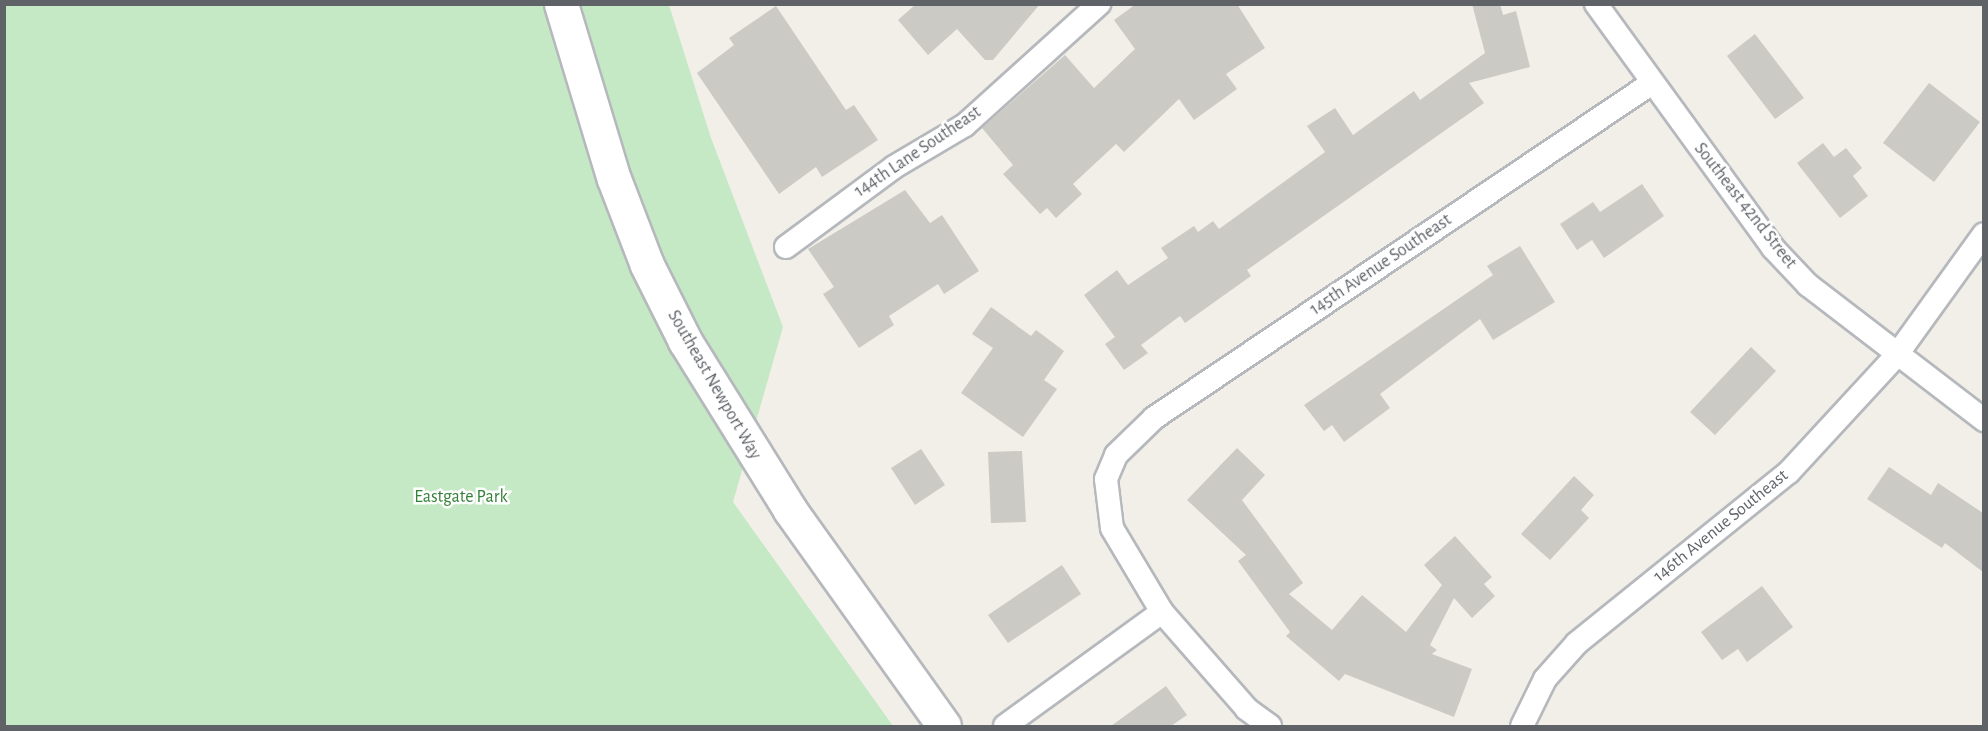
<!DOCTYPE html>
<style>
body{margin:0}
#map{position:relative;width:1988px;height:731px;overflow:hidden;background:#f1efe8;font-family:"Alegreya Sans",sans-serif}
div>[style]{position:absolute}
.green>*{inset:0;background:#c5e8c5}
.building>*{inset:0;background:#cccac5}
.roads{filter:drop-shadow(2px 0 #b5b8bc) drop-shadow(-2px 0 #b5b8bc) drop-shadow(0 2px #b5b8bc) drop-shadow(0 -2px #b5b8bc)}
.street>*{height:22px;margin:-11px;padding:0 11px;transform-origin:11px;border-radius:11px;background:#fff}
.secondary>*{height:33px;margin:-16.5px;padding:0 16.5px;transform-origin:16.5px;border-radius:16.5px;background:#fff}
span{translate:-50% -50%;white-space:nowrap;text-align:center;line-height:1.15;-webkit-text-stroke:5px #fff;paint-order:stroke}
.street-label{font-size:18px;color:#5f6368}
.park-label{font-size:18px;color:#348238}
.frame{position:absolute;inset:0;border:6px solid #5f6368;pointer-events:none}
</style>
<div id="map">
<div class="green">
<i style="clip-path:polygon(4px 5px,669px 5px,711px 138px,783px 327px,733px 502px,893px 726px,5px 726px)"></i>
</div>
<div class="building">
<i style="clip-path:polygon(916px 4px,1040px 4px,993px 60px,985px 60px,957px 29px,928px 55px,898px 20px)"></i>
<i style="clip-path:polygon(1136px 4px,1237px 4px,1265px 48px,1226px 74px,1237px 89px,1194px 120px,1179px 99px,1124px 152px,1116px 144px,1073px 184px,1082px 194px,1056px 218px,1047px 208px,1040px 214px,1003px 174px,1013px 165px,982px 128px,1065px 55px,1094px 88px,1135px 49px,1114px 20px)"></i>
<i style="clip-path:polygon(1472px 4px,1500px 4px,1503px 15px,1516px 11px,1530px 67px,1469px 83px,1484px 103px,1247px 270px,1251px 276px,1185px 323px,1180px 316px,1141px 345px,1148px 353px,1124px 370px,1105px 344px,1115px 337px,1084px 295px,1117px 270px,1128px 285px,1168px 258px,1161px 248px,1194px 226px,1198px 232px,1213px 221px,1219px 229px,1325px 152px,1307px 126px,1335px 108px,1353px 135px,1414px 91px,1420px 100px,1485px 53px)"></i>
<i style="clip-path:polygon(776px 6px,846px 110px,854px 105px,878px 140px,822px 177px,816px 167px,779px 194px,697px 73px,734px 45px,729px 38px)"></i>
<i style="clip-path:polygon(1755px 34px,1804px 98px,1775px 119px,1727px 56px)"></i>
<i style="clip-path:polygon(1929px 83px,1980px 122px,1934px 182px,1883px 143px)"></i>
<i style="clip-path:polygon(1823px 143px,1834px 157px,1846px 148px,1862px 168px,1853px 176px,1868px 196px,1840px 218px,1797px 163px)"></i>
<i style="clip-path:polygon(1642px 184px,1664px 216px,1604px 258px,1592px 240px,1577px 250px,1560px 224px,1593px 202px,1600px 212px)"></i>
<i style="clip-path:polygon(905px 190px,930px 223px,942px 215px,979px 271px,944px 294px,938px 284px,889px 316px,894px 325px,859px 348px,823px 294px,834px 287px,808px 249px)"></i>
<i style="clip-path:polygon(1520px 246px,1555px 302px,1493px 340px,1480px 319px,1380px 394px,1390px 408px,1344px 442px,1332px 425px,1324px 431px,1304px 405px,1493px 275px,1487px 266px)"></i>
<i style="clip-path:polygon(991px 307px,1031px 336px,1036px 330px,1064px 351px,1044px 380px,1057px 389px,1023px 437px,961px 393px,993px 348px,972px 334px)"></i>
<i style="clip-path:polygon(1751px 347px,1776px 371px,1715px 435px,1690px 412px)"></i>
<i style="clip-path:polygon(1237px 448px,1265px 475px,1242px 500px,1303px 583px,1289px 594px,1332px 630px,1362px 595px,1406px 632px,1442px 585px,1424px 565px,1455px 536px,1492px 577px,1484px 584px,1495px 596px,1472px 618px,1454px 598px,1430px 645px,1437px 650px,1432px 654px,1472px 669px,1454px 717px,1345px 674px,1339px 681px,1286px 636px,1290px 632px,1238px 561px,1246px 555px,1187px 500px)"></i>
<i style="clip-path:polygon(921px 449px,945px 485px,915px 505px,891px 468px)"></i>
<i style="clip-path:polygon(1022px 451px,1026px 522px,991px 523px,988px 452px)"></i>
<i style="clip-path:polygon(1889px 467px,1931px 495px,1938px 483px,1983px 513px,1983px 572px,1945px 543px,1942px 548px,1867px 499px)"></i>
<i style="clip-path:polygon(1574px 476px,1594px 495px,1581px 510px,1589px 518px,1550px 560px,1521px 534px)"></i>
<i style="clip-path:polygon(1062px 565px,1081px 594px,1008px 643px,988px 615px)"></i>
<i style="clip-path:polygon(1762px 586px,1793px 627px,1747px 662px,1738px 649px,1722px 660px,1701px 632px)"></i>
<i style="clip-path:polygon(1166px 686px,1187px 715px,1171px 726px,1111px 726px)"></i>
</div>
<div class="roads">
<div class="street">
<i style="left:1596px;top:4px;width:301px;rotate:54deg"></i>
<i style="left:1773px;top:248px;width:51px;rotate:46.6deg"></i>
<i style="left:1808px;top:285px;width:222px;rotate:37.5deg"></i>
<i style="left:786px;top:247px;width:134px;rotate:-36.5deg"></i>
<i style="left:894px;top:167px;width:82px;rotate:-30.6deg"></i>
<i style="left:965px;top:125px;width:181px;rotate:-42.1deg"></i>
<i style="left:1005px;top:726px;width:194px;rotate:-36deg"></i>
<i style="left:1270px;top:726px;width:29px;rotate:-144deg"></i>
<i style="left:1247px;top:709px;width:129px;rotate:-131.2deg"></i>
<i style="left:1162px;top:612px;width:98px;rotate:-120.8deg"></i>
<i style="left:1112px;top:528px;width:49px;rotate:-97deg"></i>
<i style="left:1106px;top:479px;width:26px;rotate:-67deg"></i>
<i style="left:1116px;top:455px;width:53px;rotate:-44.2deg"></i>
<i style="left:1154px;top:418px;width:600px;rotate:-33.93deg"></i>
<i style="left:1522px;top:726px;width:52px;rotate:-63.9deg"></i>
<i style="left:1545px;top:679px;width:48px;rotate:-48.4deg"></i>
<i style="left:1577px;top:643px;width:272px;rotate:-38.9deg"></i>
<i style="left:1789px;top:472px;width:158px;rotate:-47.3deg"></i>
<i style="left:1896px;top:356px;width:150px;rotate:-54.2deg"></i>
</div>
<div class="secondary">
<i style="left:561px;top:4px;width:183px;rotate:73.2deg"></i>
<i style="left:614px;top:179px;width:92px;rotate:69deg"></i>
<i style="left:647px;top:265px;width:85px;rotate:63.4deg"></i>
<i style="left:685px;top:341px;width:199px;rotate:58.1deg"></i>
<i style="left:790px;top:510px;width:265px;rotate:54.5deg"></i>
</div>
</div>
<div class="street-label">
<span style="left:918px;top:152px;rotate:-34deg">144th Lane Southeast</span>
<span style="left:1745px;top:206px;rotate:52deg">Southeast 42nd Street</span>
<span style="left:1381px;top:265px;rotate:-34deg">145th Avenue Southeast</span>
<span style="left:714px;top:385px;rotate:60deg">Southeast Newport Way</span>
<span style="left:1721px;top:526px;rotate:-39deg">146th Avenue Southeast</span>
</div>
<div class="park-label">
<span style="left:461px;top:497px">Eastgate Park</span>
</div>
<div class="frame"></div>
</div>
